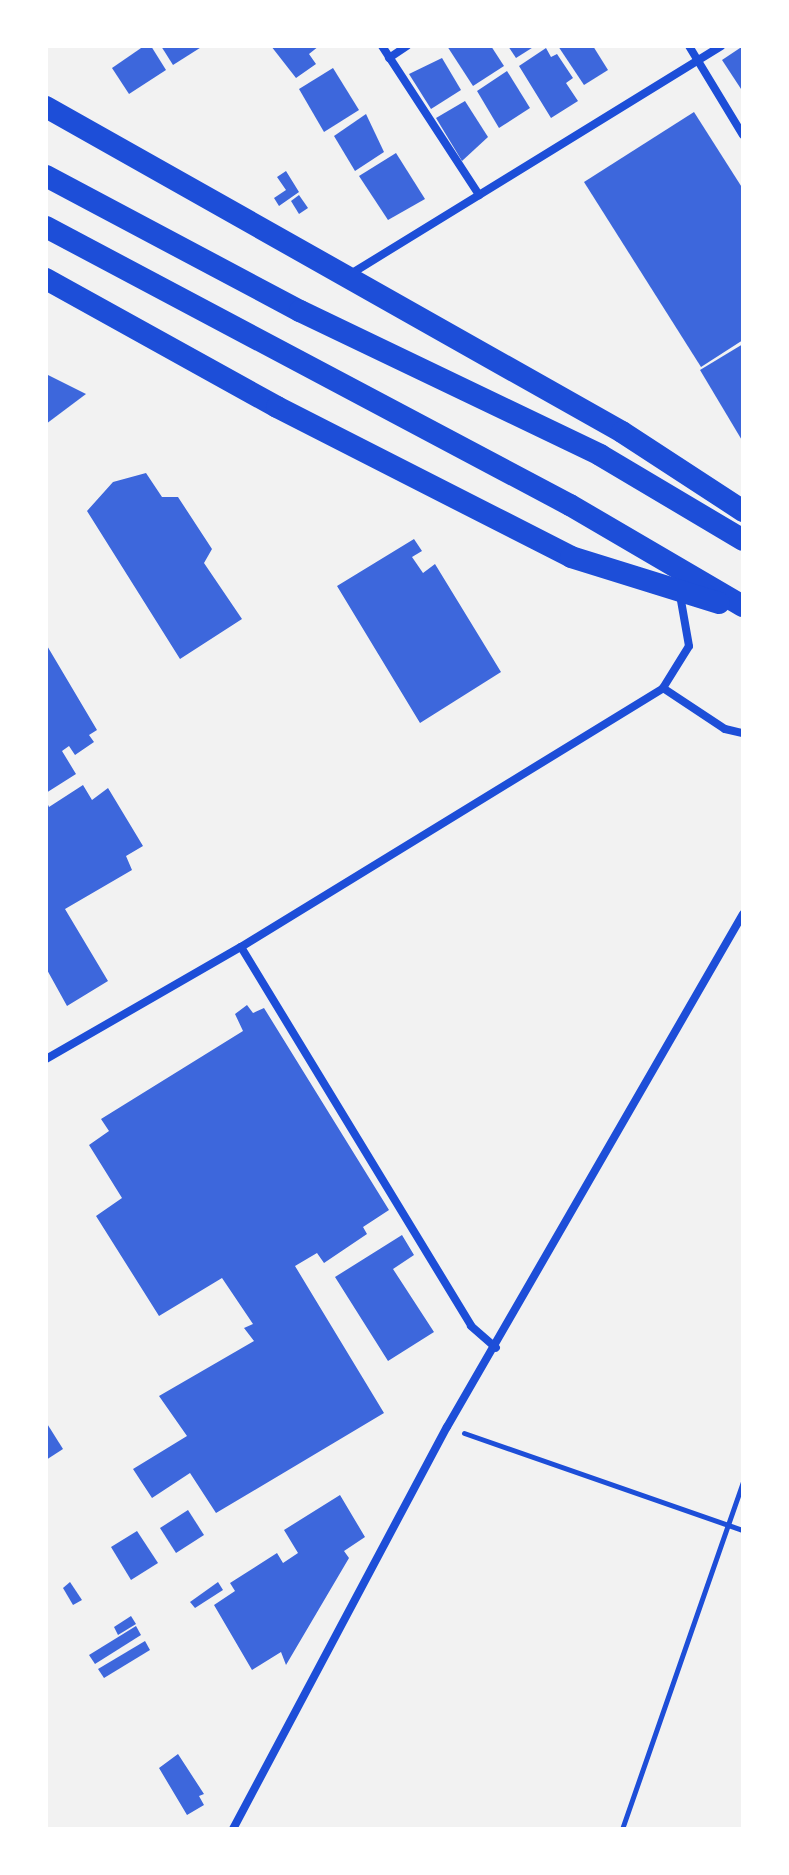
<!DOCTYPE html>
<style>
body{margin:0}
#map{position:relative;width:789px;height:1875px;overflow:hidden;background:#f2f2f2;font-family:Jost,sans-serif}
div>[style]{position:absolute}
.building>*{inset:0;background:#3d67dc}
.path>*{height:5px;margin:-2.5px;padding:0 2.5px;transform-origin:2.5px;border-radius:2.5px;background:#1d4ed8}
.minor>*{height:8px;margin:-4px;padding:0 4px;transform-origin:4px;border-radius:4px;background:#1d4ed8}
.trunk>*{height:22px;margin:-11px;padding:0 11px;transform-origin:11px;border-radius:11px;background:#1d4ed8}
span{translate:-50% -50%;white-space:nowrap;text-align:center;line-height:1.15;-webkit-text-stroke:6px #fff;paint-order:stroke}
.frame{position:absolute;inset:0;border:48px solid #fff;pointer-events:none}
</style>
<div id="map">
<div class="building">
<i style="clip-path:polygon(144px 46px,151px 46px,166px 70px,129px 94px,112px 68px)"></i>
<i style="clip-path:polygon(161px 46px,203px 46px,173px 65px)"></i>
<i style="clip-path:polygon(271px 46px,319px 46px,309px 54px,316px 64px,296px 78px)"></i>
<i style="clip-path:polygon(447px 46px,491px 46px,504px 66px,473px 86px)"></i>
<i style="clip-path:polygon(508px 46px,535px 46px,516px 58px)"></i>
<i style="clip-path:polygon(558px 46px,593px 46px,608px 70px,584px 85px)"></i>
<i style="clip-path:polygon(743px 46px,743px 92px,722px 60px)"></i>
<i style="clip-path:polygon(546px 48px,551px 57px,557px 54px,573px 78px,566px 83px,578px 101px,551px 118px,519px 66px)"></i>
<i style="clip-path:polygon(442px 58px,461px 90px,431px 109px,409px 74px)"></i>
<i style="clip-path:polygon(333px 68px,359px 110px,324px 132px,299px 89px)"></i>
<i style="clip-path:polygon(507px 71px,530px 108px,499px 128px,477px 91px)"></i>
<i style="clip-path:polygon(465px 101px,488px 137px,462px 161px,436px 118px)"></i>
<i style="clip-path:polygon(694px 112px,743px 189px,743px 340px,701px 367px,584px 182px)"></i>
<i style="clip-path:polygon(366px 114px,384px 152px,355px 171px,334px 136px)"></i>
<i style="clip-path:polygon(396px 153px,425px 199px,388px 220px,359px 176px)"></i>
<i style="clip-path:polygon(286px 171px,299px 192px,279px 206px,274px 198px,286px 190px,277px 177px)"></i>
<i style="clip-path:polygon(299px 195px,308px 208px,299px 214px,291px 201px)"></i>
<i style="clip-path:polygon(743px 344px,743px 442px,700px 370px)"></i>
<i style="clip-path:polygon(46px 374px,86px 394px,46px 424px)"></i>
<i style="clip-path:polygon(146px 473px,162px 497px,178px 497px,212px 549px,204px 563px,242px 619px,180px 659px,87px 511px,113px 482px)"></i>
<i style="clip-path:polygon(414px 539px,422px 551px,412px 557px,423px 573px,435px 564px,501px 672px,420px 723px,337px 586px)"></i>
<i style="clip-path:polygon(46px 644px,97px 730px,89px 735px,94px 742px,75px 755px,69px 746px,62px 751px,76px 774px,46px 793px)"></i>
<i style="clip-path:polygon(83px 785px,92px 800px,108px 788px,143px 846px,126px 856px,132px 870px,65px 909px,108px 981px,67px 1006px,46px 968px,46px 800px,49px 807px)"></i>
<i style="clip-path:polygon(247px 1005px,253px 1013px,264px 1008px,389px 1210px,363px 1227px,367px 1234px,324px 1263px,317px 1253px,295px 1266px,384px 1413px,216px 1513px,190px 1473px,152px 1498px,133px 1469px,187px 1436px,159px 1396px,254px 1341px,244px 1328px,253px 1324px,222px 1278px,159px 1316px,96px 1216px,122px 1198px,89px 1145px,109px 1131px,101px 1119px,243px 1031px,235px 1014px)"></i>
<i style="clip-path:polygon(402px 1235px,414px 1255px,393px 1269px,434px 1332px,388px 1361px,335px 1277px)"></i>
<i style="clip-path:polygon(46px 1422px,63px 1449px,46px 1460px)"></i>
<i style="clip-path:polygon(340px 1495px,365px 1537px,344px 1551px,349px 1558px,286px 1665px,281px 1652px,252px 1670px,214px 1605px,235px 1591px,230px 1583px,277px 1553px,283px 1563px,298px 1553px,284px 1530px)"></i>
<i style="clip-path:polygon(188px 1510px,204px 1535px,176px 1553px,160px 1528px)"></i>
<i style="clip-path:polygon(137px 1531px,158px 1563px,131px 1580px,111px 1547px)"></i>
<i style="clip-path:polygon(70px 1582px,82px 1600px,73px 1605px,63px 1588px)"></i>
<i style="clip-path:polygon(218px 1582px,223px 1590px,195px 1608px,190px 1602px)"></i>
<i style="clip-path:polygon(131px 1616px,136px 1624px,118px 1635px,114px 1627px)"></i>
<i style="clip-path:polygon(136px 1626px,141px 1635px,95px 1664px,89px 1655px)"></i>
<i style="clip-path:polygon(145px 1641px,150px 1650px,104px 1678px,98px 1669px)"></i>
<i style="clip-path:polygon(178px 1754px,204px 1794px,199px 1796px,204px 1805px,187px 1815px,159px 1768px)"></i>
</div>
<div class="path">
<i style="left:464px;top:1433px;width:295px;rotate:19.2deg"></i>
<i style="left:622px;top:1829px;width:368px;rotate:-70.8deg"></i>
</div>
<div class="minor">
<i style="left:382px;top:46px;width:178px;rotate:56.9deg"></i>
<i style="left:689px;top:46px;width:104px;rotate:58.8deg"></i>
<i style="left:389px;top:58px;width:22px;rotate:-34deg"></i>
<i style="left:349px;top:275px;width:437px;rotate:-31.6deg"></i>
<i style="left:663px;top:688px;width:74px;rotate:33.5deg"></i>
<i style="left:725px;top:729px;width:18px;rotate:13deg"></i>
<i style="left:241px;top:947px;width:443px;rotate:58.7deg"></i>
<i style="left:471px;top:1326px;width:33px;rotate:41deg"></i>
<i style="left:46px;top:1059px;width:225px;rotate:-29.9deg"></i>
<i style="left:241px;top:947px;width:495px;rotate:-31.5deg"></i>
<i style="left:663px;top:688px;width:49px;rotate:-58.2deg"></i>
<i style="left:689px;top:646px;width:52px;rotate:-100deg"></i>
<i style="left:233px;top:1829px;width:455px;rotate:-62deg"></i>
<i style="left:447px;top:1427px;width:592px;rotate:-60.02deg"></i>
</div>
<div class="trunk">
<i style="left:46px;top:107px;width:661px;rotate:29.43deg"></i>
<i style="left:622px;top:432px;width:145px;rotate:33.1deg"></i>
<i style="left:46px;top:176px;width:288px;rotate:28deg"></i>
<i style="left:300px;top:311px;width:333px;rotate:25.6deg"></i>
<i style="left:600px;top:455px;width:166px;rotate:30.7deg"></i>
<i style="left:46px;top:227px;width:593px;rotate:27.95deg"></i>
<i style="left:570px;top:505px;width:200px;rotate:30.3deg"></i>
<i style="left:46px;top:279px;width:264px;rotate:29deg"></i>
<i style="left:277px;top:407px;width:330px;rotate:27deg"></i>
<i style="left:571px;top:557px;width:155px;rotate:17.3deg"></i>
</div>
<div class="frame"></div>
</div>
